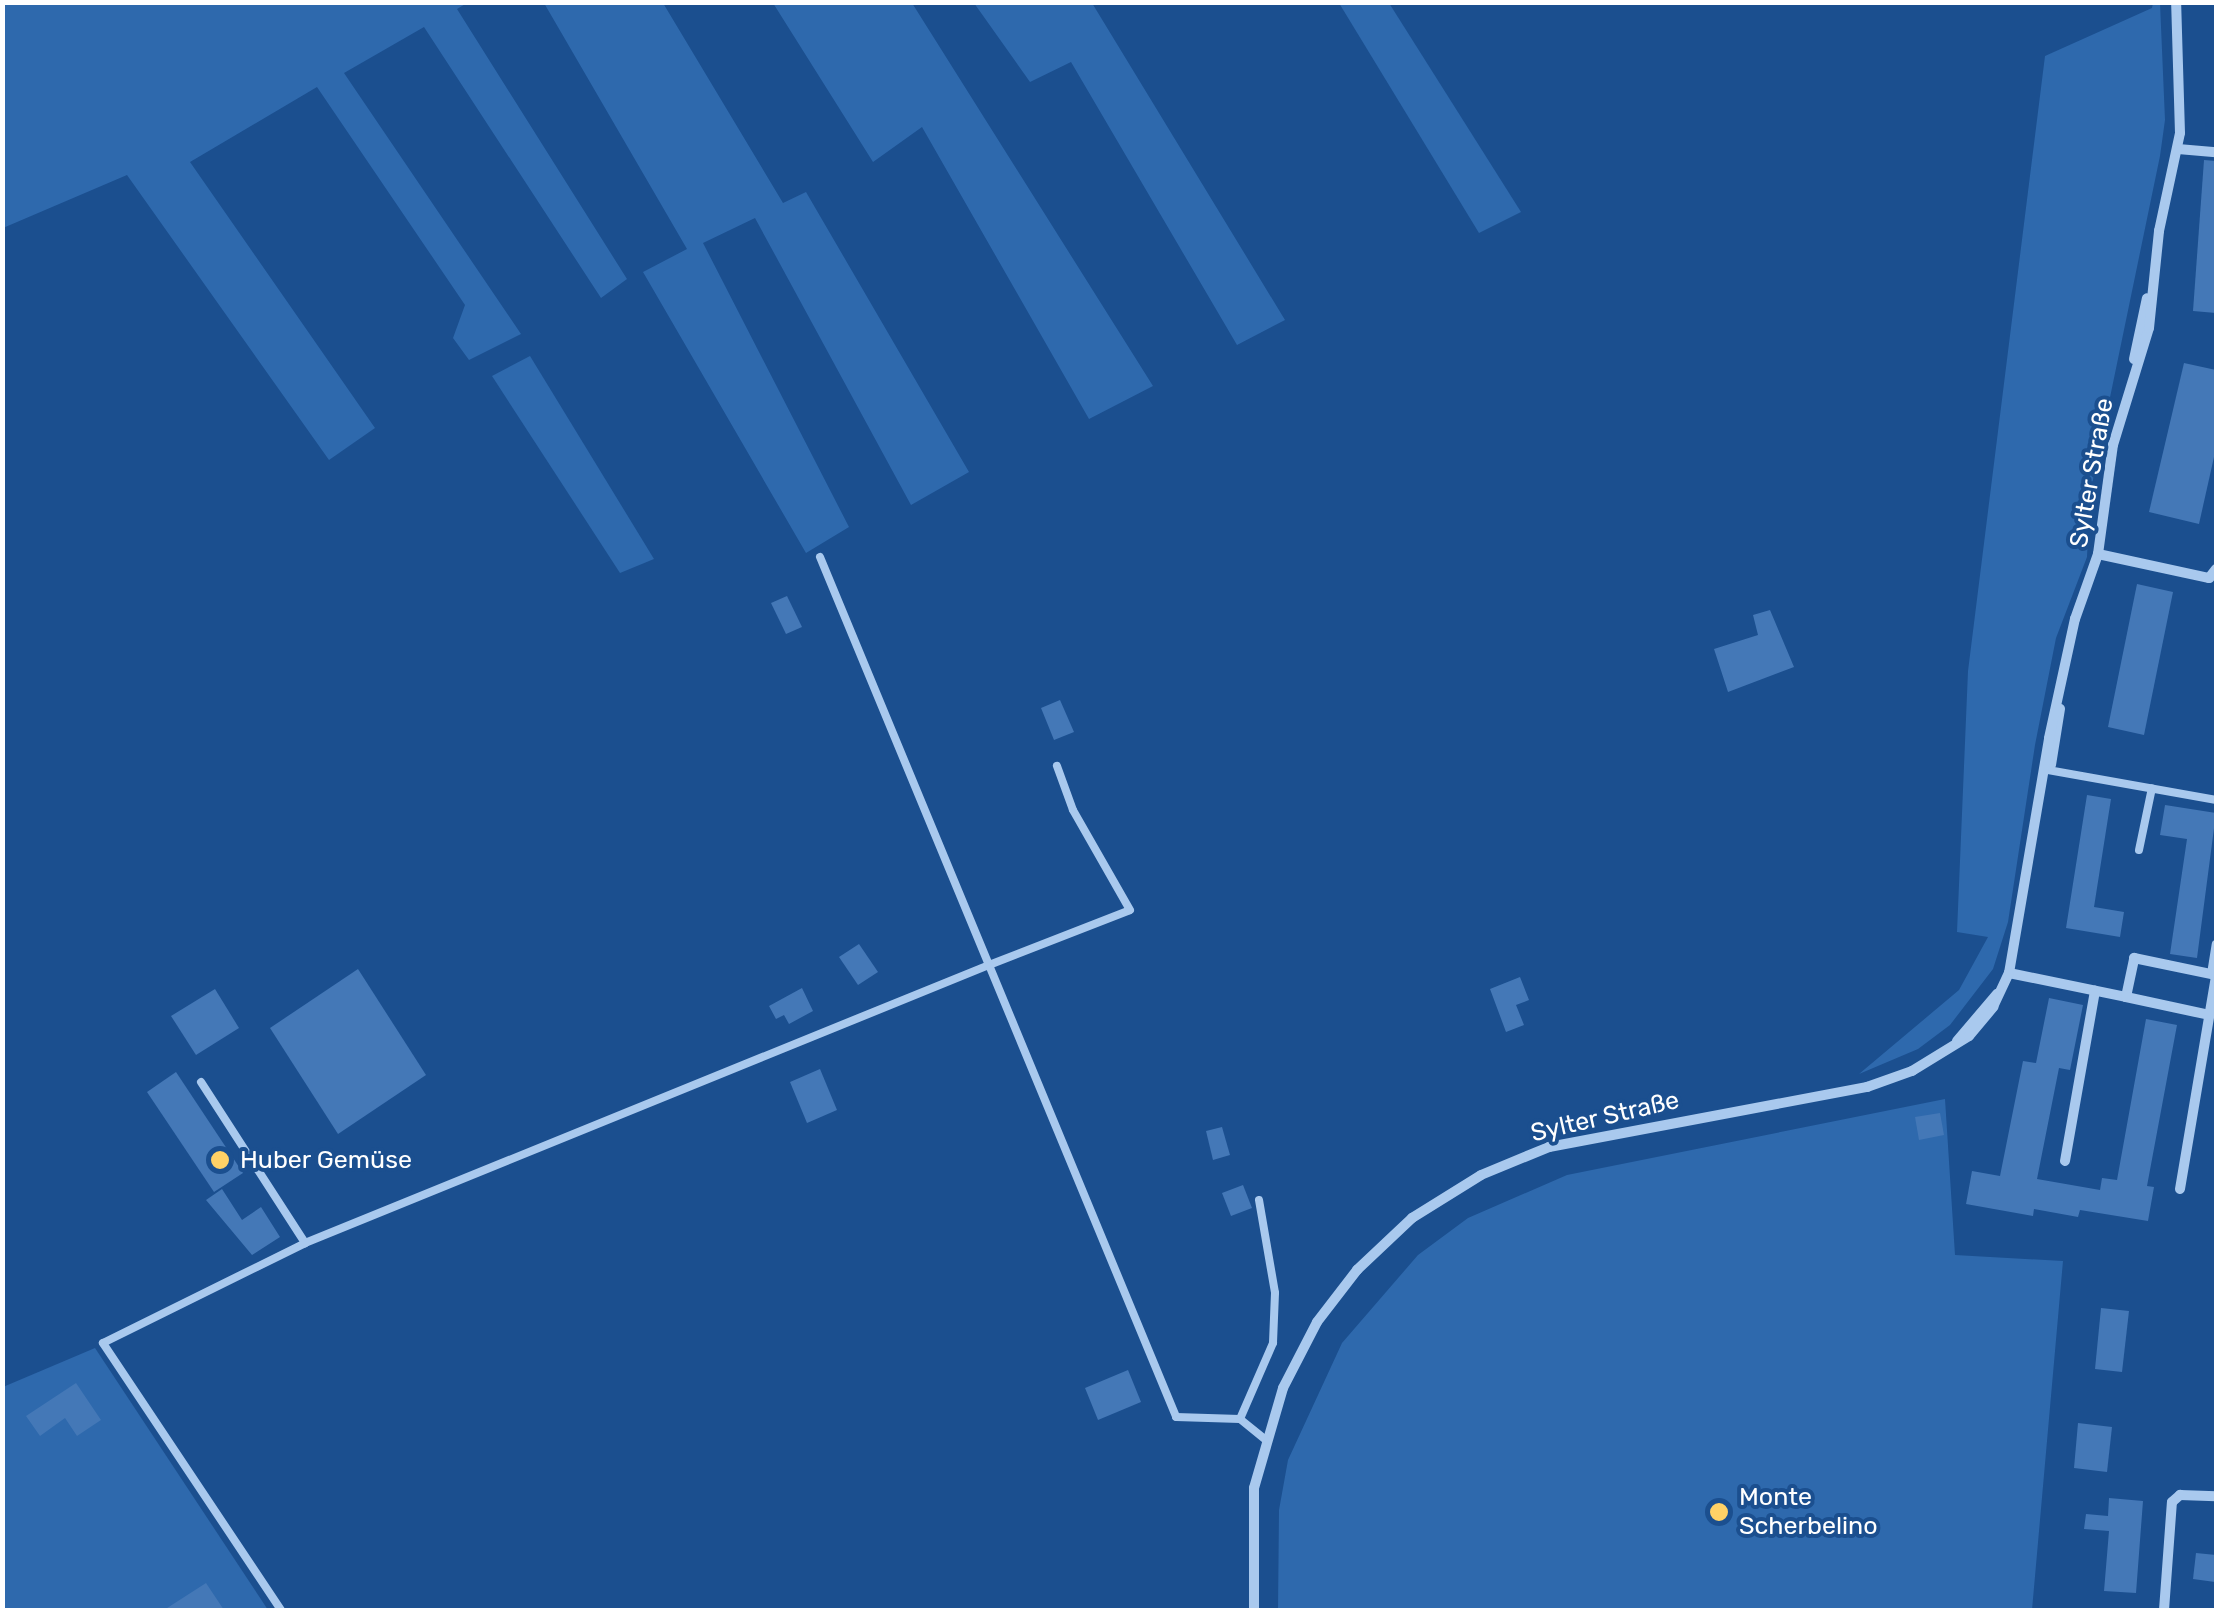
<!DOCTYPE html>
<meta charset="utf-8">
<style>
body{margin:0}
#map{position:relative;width:2219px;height:1613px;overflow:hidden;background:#1b4f8f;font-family:Rubik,sans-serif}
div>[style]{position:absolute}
.green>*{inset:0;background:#2e69ad}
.building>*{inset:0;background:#4478b7}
.lane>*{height:8px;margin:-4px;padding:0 4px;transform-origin:4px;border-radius:4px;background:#a9c9ee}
.street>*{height:10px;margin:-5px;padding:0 5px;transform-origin:5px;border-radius:5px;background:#a9c9ee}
.dots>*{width:28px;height:28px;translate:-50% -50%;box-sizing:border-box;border:5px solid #1b4f8f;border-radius:50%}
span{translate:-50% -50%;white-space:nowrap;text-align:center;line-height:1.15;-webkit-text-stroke:8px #1b4f8f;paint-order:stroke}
.street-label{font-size:25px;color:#fff}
.poi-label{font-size:25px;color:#fff}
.left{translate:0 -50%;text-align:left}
.frame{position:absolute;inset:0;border:5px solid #fff;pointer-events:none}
</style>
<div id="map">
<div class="green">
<i style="clip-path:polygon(3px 2px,467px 3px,457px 9px,627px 279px,601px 298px,424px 27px,344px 73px,521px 334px,469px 360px,453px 338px,465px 305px,317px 87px,190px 162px,375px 428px,329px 460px,127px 175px,3px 228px)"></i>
<i style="clip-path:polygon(544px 3px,663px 3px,783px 203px,806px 192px,969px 472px,911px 505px,755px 218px,703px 243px,849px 527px,806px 553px,643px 272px,687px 249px)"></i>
<i style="clip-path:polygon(773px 3px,912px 3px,1153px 386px,1089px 419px,922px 127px,873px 162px)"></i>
<i style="clip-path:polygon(974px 3px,1092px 3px,1285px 320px,1237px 345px,1071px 62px,1030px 82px)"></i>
<i style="clip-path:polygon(1339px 3px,1389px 3px,1521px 212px,1479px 233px)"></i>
<i style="clip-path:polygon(2153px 3px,2160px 3px,2165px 120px,2160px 156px,2090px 494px,2087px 557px,2056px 638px,2035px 745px,2008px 922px,1993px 969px,1950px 1025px,1918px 1049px,1859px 1074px,1959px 990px,1988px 937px,1957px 932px,1968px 671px,2045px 56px,2152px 8px)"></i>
<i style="clip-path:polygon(530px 356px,654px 559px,620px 573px,492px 376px)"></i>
<i style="clip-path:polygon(1945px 1099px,1955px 1255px,2063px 1261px,2032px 1610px,1278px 1610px,1279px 1510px,1288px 1460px,1342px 1343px,1418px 1255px,1468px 1218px,1567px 1175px)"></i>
<i style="clip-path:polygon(95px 1348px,268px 1610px,3px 1610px,3px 1387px)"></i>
</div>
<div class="building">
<i style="clip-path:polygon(2204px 160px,2216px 161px,2216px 313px,2193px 311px)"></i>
<i style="clip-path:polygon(2184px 363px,2216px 370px,2216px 448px,2199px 524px,2149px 512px)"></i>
<i style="clip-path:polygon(2137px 584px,2173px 592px,2144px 735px,2108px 727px)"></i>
<i style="clip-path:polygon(787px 596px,802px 627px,786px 634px,771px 603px)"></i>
<i style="clip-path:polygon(1770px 610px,1794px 667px,1728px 692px,1714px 649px,1758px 635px,1753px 615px)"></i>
<i style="clip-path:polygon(1060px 700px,1074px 732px,1054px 740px,1041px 708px)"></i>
<i style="clip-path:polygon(2087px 795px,2111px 799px,2094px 907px,2124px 912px,2120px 937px,2066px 928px)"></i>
<i style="clip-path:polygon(2165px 805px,2216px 813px,2197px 958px,2170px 954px,2187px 839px,2160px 835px)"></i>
<i style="clip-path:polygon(859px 944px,878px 972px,858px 985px,839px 957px)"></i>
<i style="clip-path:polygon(358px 969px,426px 1075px,338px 1134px,270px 1028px)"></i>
<i style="clip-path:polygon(1520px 977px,1529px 1000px,1516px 1005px,1524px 1025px,1506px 1032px,1490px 989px)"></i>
<i style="clip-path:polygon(802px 988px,813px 1011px,789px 1024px,784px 1015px,776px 1019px,769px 1006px)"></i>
<i style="clip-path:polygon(215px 989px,239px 1028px,196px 1055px,171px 1016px)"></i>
<i style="clip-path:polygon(2049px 998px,2083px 1005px,2070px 1070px,2059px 1068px,2037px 1179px,2100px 1190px,2102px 1178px,2117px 1180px,2146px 1019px,2177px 1025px,2147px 1186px,2154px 1187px,2148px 1221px,2080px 1210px,2078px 1217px,2034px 1209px,2033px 1216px,1966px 1204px,1972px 1171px,2000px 1176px,2023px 1061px,2036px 1063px)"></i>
<i style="clip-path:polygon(820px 1069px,837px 1110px,807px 1123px,790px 1082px)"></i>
<i style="clip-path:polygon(176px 1072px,243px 1173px,214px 1192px,147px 1092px)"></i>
<i style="clip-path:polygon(1940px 1113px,1944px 1135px,1919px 1140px,1915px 1117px)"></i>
<i style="clip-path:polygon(1222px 1127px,1230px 1155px,1213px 1160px,1206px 1131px)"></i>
<i style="clip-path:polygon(1243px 1185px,1252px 1208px,1231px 1216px,1222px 1193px)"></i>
<i style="clip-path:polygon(222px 1189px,242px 1220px,261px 1207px,280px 1237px,252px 1255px,206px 1200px)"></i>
<i style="clip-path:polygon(2101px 1308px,2129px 1311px,2122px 1372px,2095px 1369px)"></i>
<i style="clip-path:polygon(1128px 1370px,1141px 1402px,1098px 1420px,1085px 1388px)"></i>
<i style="clip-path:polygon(76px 1383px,101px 1420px,77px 1436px,65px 1418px,40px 1436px,26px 1416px)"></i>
<i style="clip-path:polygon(2078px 1423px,2112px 1427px,2107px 1472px,2074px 1468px)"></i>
<i style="clip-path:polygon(2109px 1498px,2143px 1501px,2136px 1593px,2104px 1591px,2109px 1531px,2084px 1529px,2086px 1514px,2108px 1516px)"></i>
<i style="clip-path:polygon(2196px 1553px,2216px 1555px,2215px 1582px,2193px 1579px)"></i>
<i style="clip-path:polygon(206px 1583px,224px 1610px,164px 1610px)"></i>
</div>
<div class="lane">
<i style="left:820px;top:557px;width:442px;rotate:67.5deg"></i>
<i style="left:989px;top:965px;width:151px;rotate:-21.3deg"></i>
<i style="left:1130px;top:910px;width:115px;rotate:-119.7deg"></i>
<i style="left:1073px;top:810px;width:47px;rotate:-110deg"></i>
<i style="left:2048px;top:770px;width:171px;rotate:10.1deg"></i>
<i style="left:2139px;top:850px;width:63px;rotate:-78.2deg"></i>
<i style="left:2211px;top:974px;width:30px;rotate:-81deg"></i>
<i style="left:201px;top:1082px;width:192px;rotate:57.1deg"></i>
<i style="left:1259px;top:1200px;width:94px;rotate:80.2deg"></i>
<i style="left:1275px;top:1293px;width:50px;rotate:92.3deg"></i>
<i style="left:1273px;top:1343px;width:83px;rotate:113.5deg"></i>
<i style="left:1240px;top:1419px;width:32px;rotate:39deg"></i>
<i style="left:281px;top:1610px;width:321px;rotate:-123.7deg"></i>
<i style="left:103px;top:1343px;width:225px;rotate:-26.3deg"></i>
<i style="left:305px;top:1243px;width:738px;rotate:-22.12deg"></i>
<i style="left:989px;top:965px;width:489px;rotate:67.5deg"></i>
<i style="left:1176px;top:1417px;width:64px;rotate:1.8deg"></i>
</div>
<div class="street">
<i style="left:2178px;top:149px;width:38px;rotate:5deg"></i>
<i style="left:2134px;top:359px;width:62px;rotate:-78deg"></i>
<i style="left:2098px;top:554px;width:114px;rotate:12.2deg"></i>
<i style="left:2209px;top:578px;width:11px;rotate:-52deg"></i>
<i style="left:2051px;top:765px;width:57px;rotate:-80.9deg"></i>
<i style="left:2009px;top:973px;width:119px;rotate:11.6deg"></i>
<i style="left:2126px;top:997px;width:40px;rotate:-78deg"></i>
<i style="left:2134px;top:958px;width:84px;rotate:11.7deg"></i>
<i style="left:2126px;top:997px;width:85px;rotate:12.2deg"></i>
<i style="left:1957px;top:1041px;width:62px;rotate:-49.6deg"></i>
<i style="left:2065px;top:1161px;width:173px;rotate:-80deg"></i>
<i style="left:2180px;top:1189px;width:215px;rotate:-80.4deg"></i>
<i style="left:1254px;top:1610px;width:122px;rotate:-90deg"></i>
<i style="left:1254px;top:1488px;width:104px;rotate:-73.8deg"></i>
<i style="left:1283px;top:1388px;width:74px;rotate:-62.7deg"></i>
<i style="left:1317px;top:1322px;width:66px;rotate:-52.4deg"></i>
<i style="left:1357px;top:1270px;width:76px;rotate:-43.4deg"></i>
<i style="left:1412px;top:1218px;width:81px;rotate:-31.9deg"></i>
<i style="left:1481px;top:1175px;width:74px;rotate:-22.4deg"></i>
<i style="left:1549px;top:1147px;width:324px;rotate:-10.7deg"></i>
<i style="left:1867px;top:1087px;width:48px;rotate:-19.6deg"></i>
<i style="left:1912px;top:1071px;width:67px;rotate:-31.6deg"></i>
<i style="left:1969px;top:1036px;width:38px;rotate:-50deg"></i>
<i style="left:1993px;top:1007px;width:38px;rotate:-65deg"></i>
<i style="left:2009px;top:973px;width:238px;rotate:-80.3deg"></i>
<i style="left:2049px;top:738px;width:122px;rotate:-77.7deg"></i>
<i style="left:2075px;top:619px;width:69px;rotate:-70.5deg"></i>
<i style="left:2098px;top:554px;width:110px;rotate:-82.2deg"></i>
<i style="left:2113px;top:445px;width:122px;rotate:-72.9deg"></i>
<i style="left:2149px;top:328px;width:98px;rotate:-84.1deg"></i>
<i style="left:2159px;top:231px;width:100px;rotate:-77.9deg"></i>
<i style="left:2180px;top:133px;width:131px;rotate:-91.7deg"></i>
<i style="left:2164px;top:1610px;width:108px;rotate:-85.8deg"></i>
<i style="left:2172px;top:1502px;width:11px;rotate:-41deg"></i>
<i style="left:2180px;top:1495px;width:36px;rotate:2deg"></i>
</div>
<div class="dots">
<i style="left:220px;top:1160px;background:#ffd166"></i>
<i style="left:1719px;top:1512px;background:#ffd166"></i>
</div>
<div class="street-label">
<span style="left:2092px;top:473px;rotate:-80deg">Sylter Straße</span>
<span style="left:1605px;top:1117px;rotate:-13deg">Sylter Straße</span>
</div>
<div class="poi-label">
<span class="left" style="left:240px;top:1160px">Huber Gemüse</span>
<span class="left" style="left:1739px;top:1512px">Monte<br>Scherbelino</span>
</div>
<div class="frame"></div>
</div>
